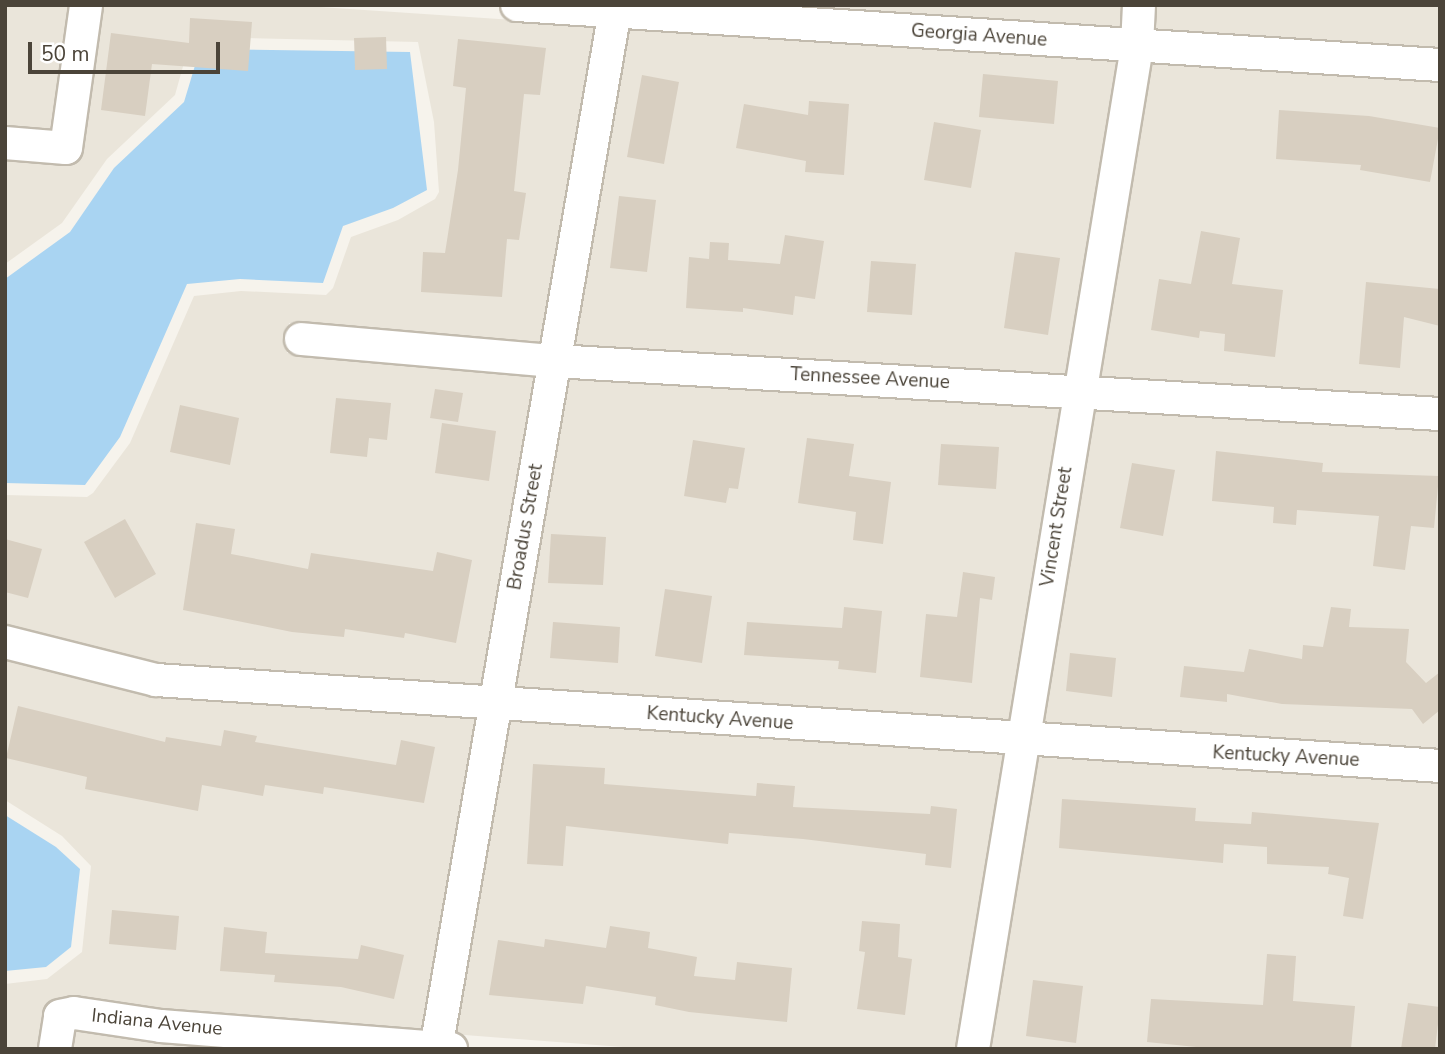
<!DOCTYPE html>
<style>
body{margin:0}
#map{position:relative;width:1445px;height:1054px;overflow:hidden;background:#f6f3ec;font-family:"Nunito Sans",sans-serif}
div>[style]{position:absolute}
.residential>*{inset:0;background:#eae5da}
.water>*{inset:0;background:#a9d4f2}
.building>*{inset:0;background:#d8cfc1}
.roads{filter:drop-shadow(2px 0 #c2bbae) drop-shadow(-2px 0 #c2bbae) drop-shadow(0 2px #c2bbae) drop-shadow(0 -2px #c2bbae)}
.minor>*{height:32px;margin:-16px;padding:0 16px;transform-origin:16px;border-radius:16px;background:#fff}
span{translate:-50% -50%;white-space:nowrap;text-align:center;line-height:1.15;-webkit-text-stroke:5px #fff;paint-order:stroke}
.street-label{font-size:19px;color:#4b4439}
.frame{position:absolute;inset:0;border:7px solid #4b4439;pointer-events:none}
.scale{position:absolute;left:28px;top:42px;width:192px;height:32px;box-sizing:border-box;border:4px solid #4b4439;border-top:0;padding-left:9px;font-size:21px;line-height:24px;white-space:nowrap;color:#4b4439;-webkit-text-stroke:5px #fff;paint-order:stroke}
</style>
<div id="map">
<div class="residential">
<i style="clip-path:polygon(5px 5px,73px 5px,55px 132px,5px 128px)"></i>
<i style="clip-path:polygon(100px 5px,290px 5px,601px 26px,544px 345px,289px 323px,287px 353px,539px 374px,485px 686px,158px 665px,5px 627px,5px 495px,87px 497px,93px 493px,130px 443px,194px 296px,241px 291px,326px 295px,333px 288px,351px 237px,398px 220px,435px 199px,439px 192px,434px 122px,418px 42px,196px 37px,189px 45px,175px 95px,107px 159px,62px 223px,5px 264px,5px 158px,78px 163px)"></i>
<i style="clip-path:polygon(744px 5px,1125px 5px,1124px 30px)"></i>
<i style="clip-path:polygon(1152px 5px,1440px 5px,1440px 50px,1150px 32px)"></i>
<i style="clip-path:polygon(627px 27px,1121px 60px,1068px 375px,571px 347px)"></i>
<i style="clip-path:polygon(1147px 62px,1440px 79px,1440px 399px,1094px 377px)"></i>
<i style="clip-path:polygon(565px 376px,1063px 405px,1011px 726px,512px 688px)"></i>
<i style="clip-path:polygon(1090px 407px,1440px 429px,1440px 751px,1038px 727px)"></i>
<i style="clip-path:polygon(5px 658px,480px 716px,425px 1032px,162px 1011px,63px 997px,59px 1026px,261px 1049px,5px 1049px,5px 984px,47px 979px,82px 952px,91px 866px,62px 836px,5px 800px)"></i>
<i style="clip-path:polygon(506px 718px,1007px 755px,959px 1049px,649px 1049px,452px 1034px)"></i>
<i style="clip-path:polygon(1033px 757px,1440px 781px,1440px 1049px,986px 1049px)"></i>
</div>
<div class="water">
<i style="clip-path:polygon(200px 49px,410px 52px,427px 190px,393px 208px,343px 226px,323px 283px,240px 279px,187px 284px,120px 437px,85px 485px,5px 483px,5px 279px,70px 232px,114px 168px,184px 102px)"></i>
<i style="clip-path:polygon(5px 815px,56px 847px,80px 869px,71px 947px,46px 967px,5px 971px)"></i>
</div>
<div class="building">
<i style="clip-path:polygon(190px 18px,252px 22px,248px 71px,152px 64px,145px 116px,101px 110px,111px 33px,189px 43px)"></i>
<i style="clip-path:polygon(386px 37px,387px 69px,355px 70px,354px 38px)"></i>
<i style="clip-path:polygon(458px 39px,546px 48px,540px 95px,524px 94px,514px 191px,526px 193px,519px 240px,507px 239px,502px 297px,421px 292px,423px 252px,445px 253px,458px 170px,466px 88px,453px 86px)"></i>
<i style="clip-path:polygon(983px 74px,1058px 81px,1054px 124px,979px 117px)"></i>
<i style="clip-path:polygon(642px 75px,679px 82px,664px 164px,627px 157px)"></i>
<i style="clip-path:polygon(809px 101px,849px 104px,844px 175px,805px 172px,806px 161px,736px 148px,744px 104px,808px 115px)"></i>
<i style="clip-path:polygon(1279px 110px,1369px 116px,1440px 128px,1430px 182px,1360px 170px,1361px 165px,1276px 159px)"></i>
<i style="clip-path:polygon(934px 122px,981px 130px,971px 188px,924px 180px)"></i>
<i style="clip-path:polygon(619px 196px,656px 200px,647px 272px,610px 268px)"></i>
<i style="clip-path:polygon(1201px 231px,1240px 238px,1232px 284px,1283px 290px,1275px 357px,1224px 351px,1225px 334px,1200px 331px,1199px 338px,1151px 330px,1159px 279px,1191px 284px)"></i>
<i style="clip-path:polygon(785px 235px,824px 241px,815px 299px,795px 296px,793px 315px,743px 308px,743px 312px,686px 308px,689px 257px,709px 259px,710px 242px,729px 243px,728px 260px,780px 264px)"></i>
<i style="clip-path:polygon(1015px 252px,1060px 258px,1048px 335px,1004px 328px)"></i>
<i style="clip-path:polygon(871px 261px,916px 264px,912px 315px,867px 312px)"></i>
<i style="clip-path:polygon(1366px 282px,1440px 289px,1440px 326px,1404px 317px,1400px 368px,1359px 364px)"></i>
<i style="clip-path:polygon(435px 389px,463px 393px,458px 422px,430px 418px)"></i>
<i style="clip-path:polygon(336px 398px,391px 403px,387px 440px,369px 438px,367px 457px,330px 453px)"></i>
<i style="clip-path:polygon(180px 405px,239px 418px,230px 465px,170px 452px)"></i>
<i style="clip-path:polygon(442px 423px,496px 431px,489px 481px,435px 473px)"></i>
<i style="clip-path:polygon(807px 438px,854px 444px,849px 476px,891px 482px,883px 544px,853px 540px,856px 512px,798px 503px)"></i>
<i style="clip-path:polygon(693px 440px,745px 448px,738px 489px,729px 488px,726px 503px,684px 496px)"></i>
<i style="clip-path:polygon(941px 444px,999px 447px,996px 489px,938px 485px)"></i>
<i style="clip-path:polygon(1216px 451px,1323px 463px,1322px 472px,1439px 476px,1434px 528px,1411px 526px,1405px 570px,1373px 566px,1379px 516px,1297px 510px,1296px 525px,1273px 523px,1274px 507px,1212px 501px)"></i>
<i style="clip-path:polygon(1132px 463px,1175px 470px,1163px 536px,1120px 528px)"></i>
<i style="clip-path:polygon(125px 519px,156px 574px,115px 598px,84px 542px)"></i>
<i style="clip-path:polygon(196px 523px,235px 529px,231px 554px,308px 569px,311px 553px,433px 571px,437px 552px,472px 560px,456px 643px,405px 633px,404px 638px,345px 629px,344px 637px,292px 632px,183px 610px)"></i>
<i style="clip-path:polygon(551px 534px,606px 537px,603px 585px,548px 583px)"></i>
<i style="clip-path:polygon(5px 539px,42px 549px,28px 598px,5px 592px)"></i>
<i style="clip-path:polygon(963px 572px,995px 577px,992px 600px,980px 598px,972px 683px,920px 677px,926px 614px,957px 617px)"></i>
<i style="clip-path:polygon(665px 589px,712px 596px,702px 663px,655px 656px)"></i>
<i style="clip-path:polygon(844px 607px,882px 611px,876px 673px,838px 669px,839px 661px,744px 655px,747px 622px,842px 628px)"></i>
<i style="clip-path:polygon(1331px 607px,1351px 609px,1349px 627px,1409px 629px,1406px 662px,1426px 683px,1440px 672px,1440px 710px,1423px 724px,1412px 709px,1282px 704px,1227px 694px,1227px 702px,1180px 697px,1184px 666px,1244px 672px,1249px 649px,1302px 659px,1303px 645px,1323px 647px)"></i>
<i style="clip-path:polygon(553px 622px,620px 627px,618px 663px,550px 658px)"></i>
<i style="clip-path:polygon(1070px 653px,1116px 658px,1112px 697px,1066px 691px)"></i>
<i style="clip-path:polygon(18px 706px,165px 742px,166px 737px,221px 746px,224px 730px,257px 736px,255px 742px,396px 765px,401px 740px,435px 747px,424px 803px,324px 787px,323px 794px,265px 785px,263px 796px,202px 785px,198px 811px,85px 789px,87px 777px,6px 758px)"></i>
<i style="clip-path:polygon(533px 764px,605px 768px,604px 784px,756px 796px,757px 783px,795px 786px,793px 807px,930px 814px,931px 806px,957px 809px,951px 868px,925px 865px,926px 854px,803px 839px,729px 833px,728px 844px,566px 826px,563px 866px,527px 864px)"></i>
<i style="clip-path:polygon(1062px 799px,1196px 808px,1195px 821px,1251px 824px,1252px 812px,1379px 823px,1363px 919px,1343px 916px,1349px 878px,1328px 874px,1329px 867px,1267px 864px,1267px 847px,1224px 844px,1223px 863px,1059px 848px)"></i>
<i style="clip-path:polygon(112px 910px,179px 916px,176px 950px,109px 944px)"></i>
<i style="clip-path:polygon(862px 921px,900px 924px,898px 957px,912px 959px,905px 1015px,857px 1009px,865px 952px,859px 951px)"></i>
<i style="clip-path:polygon(610px 926px,650px 932px,648px 948px,697px 957px,694px 976px,735px 980px,737px 962px,792px 968px,787px 1022px,689px 1012px,655px 1005px,656px 997px,586px 986px,583px 1004px,489px 995px,498px 940px,544px 947px,545px 939px,606px 948px)"></i>
<i style="clip-path:polygon(224px 927px,267px 932px,265px 953px,358px 959px,361px 945px,404px 955px,394px 999px,341px 987px,274px 982px,275px 975px,220px 971px)"></i>
<i style="clip-path:polygon(1267px 954px,1296px 956px,1293px 1001px,1355px 1006px,1351px 1049px,1216px 1049px,1147px 1042px,1151px 999px,1263px 1005px)"></i>
<i style="clip-path:polygon(1033px 980px,1083px 986px,1076px 1043px,1026px 1036px)"></i>
<i style="clip-path:polygon(1408px 1003px,1440px 1007px,1435px 1049px,1401px 1049px)"></i>
</div>
<div class="roads">
<div class="minor">
<i style="left:517px;top:5px;width:925px;rotate:3.72deg"></i>
<i style="left:5px;top:143px;width:61px;rotate:4.7deg"></i>
<i style="left:66px;top:148px;width:144px;rotate:-82deg"></i>
<i style="left:301px;top:339px;width:255px;rotate:5deg"></i>
<i style="left:555px;top:361px;width:887px;rotate:3.43deg"></i>
<i style="left:5px;top:642px;width:156px;rotate:14.1deg"></i>
<i style="left:156px;top:680px;width:1287px;rotate:3.83deg"></i>
<i style="left:55px;top:1049px;width:33px;rotate:-81deg"></i>
<i style="left:60px;top:1016px;width:14px;rotate:-12deg"></i>
<i style="left:74px;top:1013px;width:88px;rotate:8.5deg"></i>
<i style="left:161px;top:1026px;width:291px;rotate:4.5deg"></i>
<i style="left:436px;top:1049px;width:1059px;rotate:-80.22deg"></i>
<i style="left:973px;top:1049px;width:1016px;rotate:-80.71deg"></i>
<i style="left:1137px;top:46px;width:41px;rotate:-87.2deg"></i>
</div>
</div>
<div class="street-label">
<span style="left:979px;top:36px;rotate:4deg">Georgia Avenue</span>
<span style="left:870px;top:379px;rotate:3deg">Tennessee Avenue</span>
<span style="left:526px;top:527px;rotate:-80deg">Broadus Street</span>
<span style="left:1057px;top:527px;rotate:-81deg">Vincent Street</span>
<span style="left:720px;top:719px;rotate:4deg">Kentucky Avenue</span>
<span style="left:1286px;top:757px;rotate:3deg">Kentucky Avenue</span>
<span style="left:157px;top:1023px;rotate:6deg">Indiana Avenue</span>
</div>
<div class="frame"></div>
<div class="scale">50 m</div>
</div>
